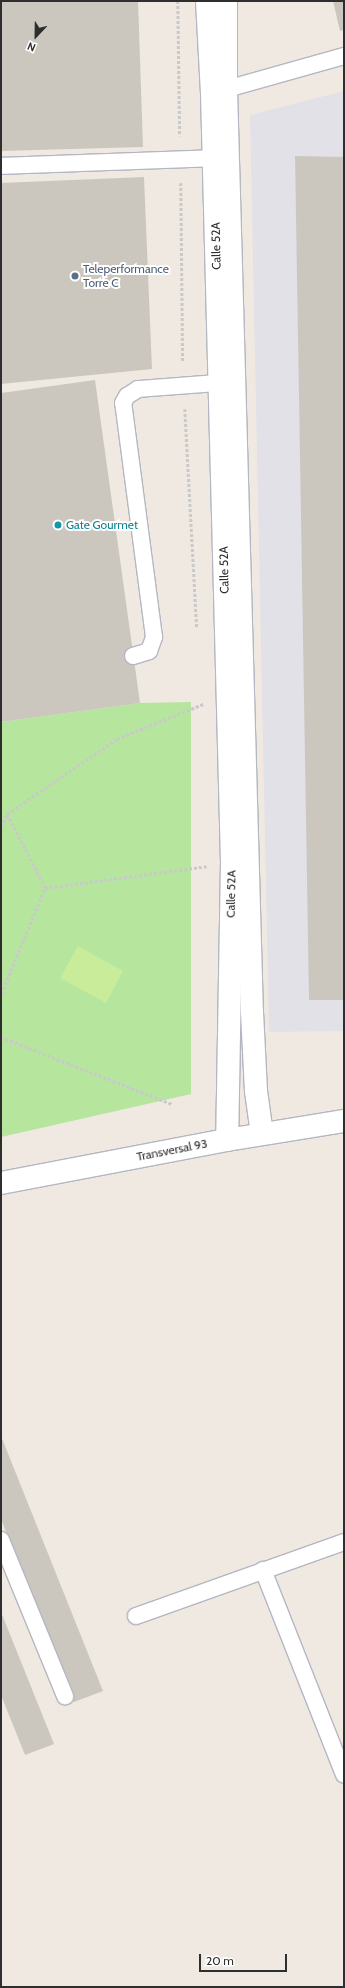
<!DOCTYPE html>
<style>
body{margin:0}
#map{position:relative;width:345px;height:1988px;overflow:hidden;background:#efe9e1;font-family:Cabin,sans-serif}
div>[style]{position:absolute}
.industrial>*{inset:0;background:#e3e1e8}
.green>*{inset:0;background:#b6e59e}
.pitch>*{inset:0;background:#c9ec9a}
.building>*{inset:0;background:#cbc7bf}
.path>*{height:2.5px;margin-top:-1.25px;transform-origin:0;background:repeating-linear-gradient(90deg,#c9c9c9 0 3px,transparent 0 5px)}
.roads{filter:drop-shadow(1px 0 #b4b7c1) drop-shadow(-1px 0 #b4b7c1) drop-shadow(0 1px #b4b7c1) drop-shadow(0 -1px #b4b7c1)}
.lane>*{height:16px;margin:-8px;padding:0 8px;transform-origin:8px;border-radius:8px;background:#fff}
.street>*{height:22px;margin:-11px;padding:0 11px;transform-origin:11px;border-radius:11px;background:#fff}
.secondary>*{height:22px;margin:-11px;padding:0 11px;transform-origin:11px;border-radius:11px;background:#fff}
.dots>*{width:11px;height:11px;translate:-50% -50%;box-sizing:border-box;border:2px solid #fff;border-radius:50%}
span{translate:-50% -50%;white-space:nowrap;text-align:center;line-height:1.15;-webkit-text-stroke:4px #fff;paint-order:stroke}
.street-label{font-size:12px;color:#2e2e2e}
.service-label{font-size:12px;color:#4e5e75}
.left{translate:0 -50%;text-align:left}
.culture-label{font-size:12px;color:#0d838f}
.frame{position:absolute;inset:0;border:2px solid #2e2e2e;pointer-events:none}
.north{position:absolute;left:16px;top:16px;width:40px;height:40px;-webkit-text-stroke:3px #fff;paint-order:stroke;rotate:202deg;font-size:11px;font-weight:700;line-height:16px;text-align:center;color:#2e2e2e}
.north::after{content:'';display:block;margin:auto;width:14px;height:18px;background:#2e2e2e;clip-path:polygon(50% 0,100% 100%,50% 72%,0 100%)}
.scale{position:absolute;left:199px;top:1954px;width:88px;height:18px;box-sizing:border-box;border:2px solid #2e2e2e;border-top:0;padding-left:5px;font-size:12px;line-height:14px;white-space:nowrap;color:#2e2e2e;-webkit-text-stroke:3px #fff;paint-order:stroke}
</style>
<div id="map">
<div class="industrial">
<i style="clip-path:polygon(344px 91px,344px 1031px,269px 1032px,250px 115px)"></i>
</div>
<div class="green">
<i style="clip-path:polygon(191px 702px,191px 1094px,1px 1137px,1px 722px,140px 703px)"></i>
</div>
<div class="pitch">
<i style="clip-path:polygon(78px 946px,123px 971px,106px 1003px,60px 978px)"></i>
</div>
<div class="building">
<i style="clip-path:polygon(1px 1px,138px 1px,143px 147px,1px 151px)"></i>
<i style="clip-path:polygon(333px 1px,344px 1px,344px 30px,340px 31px)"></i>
<i style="clip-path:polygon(295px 156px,344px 157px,344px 1000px,309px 1000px)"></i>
<i style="clip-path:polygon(144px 177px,152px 369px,1px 384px,1px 183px)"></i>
<i style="clip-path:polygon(95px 380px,140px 703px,1px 722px,1px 393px)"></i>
<i style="clip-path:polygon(1px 1436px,103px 1691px,74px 1702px,1px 1519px)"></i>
<i style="clip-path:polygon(1px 1612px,54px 1744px,25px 1755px,1px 1695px)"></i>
</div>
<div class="path">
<i style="left:178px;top:1px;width:135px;rotate:89.2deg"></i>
<i style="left:181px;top:183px;width:179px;rotate:89.4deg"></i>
<i style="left:185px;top:409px;width:219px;rotate:86.9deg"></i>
<i style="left:1px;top:827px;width:14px;rotate:-65deg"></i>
<i style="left:7px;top:814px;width:133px;rotate:-34.3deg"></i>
<i style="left:117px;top:739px;width:93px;rotate:-22.1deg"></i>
<i style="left:45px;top:888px;width:163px;rotate:-7.7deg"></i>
<i style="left:1px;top:994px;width:115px;rotate:-67.5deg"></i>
<i style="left:45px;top:888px;width:83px;rotate:-117.2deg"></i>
<i style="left:1px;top:1037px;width:184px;rotate:21.4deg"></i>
</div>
<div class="roads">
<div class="lane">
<i style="left:216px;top:92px;width:133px;rotate:-15.7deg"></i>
<i style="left:1px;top:166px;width:223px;rotate:-2.1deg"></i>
<i style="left:133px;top:656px;width:17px;rotate:-17deg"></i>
<i style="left:149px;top:651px;width:15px;rotate:-70deg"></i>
<i style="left:154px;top:637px;width:236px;rotate:-97.5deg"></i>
<i style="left:123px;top:403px;width:8px;rotate:-60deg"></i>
<i style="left:127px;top:396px;width:13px;rotate:-32deg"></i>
<i style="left:138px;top:389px;width:91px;rotate:-4.4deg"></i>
<i style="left:1px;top:1540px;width:169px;rotate:67.7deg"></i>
<i style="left:263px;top:1570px;width:220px;rotate:68.4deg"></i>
<i style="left:136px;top:1616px;width:221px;rotate:-19.6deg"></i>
</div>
<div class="street">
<i style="left:207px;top:1px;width:92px;rotate:86.9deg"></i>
<i style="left:212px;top:93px;width:769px;rotate:88.51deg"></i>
<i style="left:232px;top:862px;width:278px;rotate:91deg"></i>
<i style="left:226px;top:1px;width:88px;rotate:90deg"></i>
<i style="left:226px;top:89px;width:923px;rotate:88.39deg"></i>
<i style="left:252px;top:1012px;width:79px;rotate:87.1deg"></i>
<i style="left:256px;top:1091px;width:43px;rotate:82.1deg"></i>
</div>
<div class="secondary">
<i style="left:1px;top:1183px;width:230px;rotate:-10.8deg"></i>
<i style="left:227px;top:1140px;width:119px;rotate:-9.2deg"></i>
</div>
</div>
<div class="dots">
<i style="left:75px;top:276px;background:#5c6f8a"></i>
<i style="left:58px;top:525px;background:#0f9aa8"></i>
</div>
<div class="street-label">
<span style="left:216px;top:246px;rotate:-91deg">Calle 52A</span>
<span style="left:224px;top:570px;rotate:-91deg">Calle 52A</span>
<span style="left:231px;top:894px;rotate:-89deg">Calle 52A</span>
<span style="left:172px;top:1150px;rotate:-11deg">Transversal 93</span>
</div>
<div class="service-label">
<span class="left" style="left:83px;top:276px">Teleperformance<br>Torre C</span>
</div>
<div class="culture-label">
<span class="left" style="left:66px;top:525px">Gate Gourmet</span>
</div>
<div class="frame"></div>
<div class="north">N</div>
<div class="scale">20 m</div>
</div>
